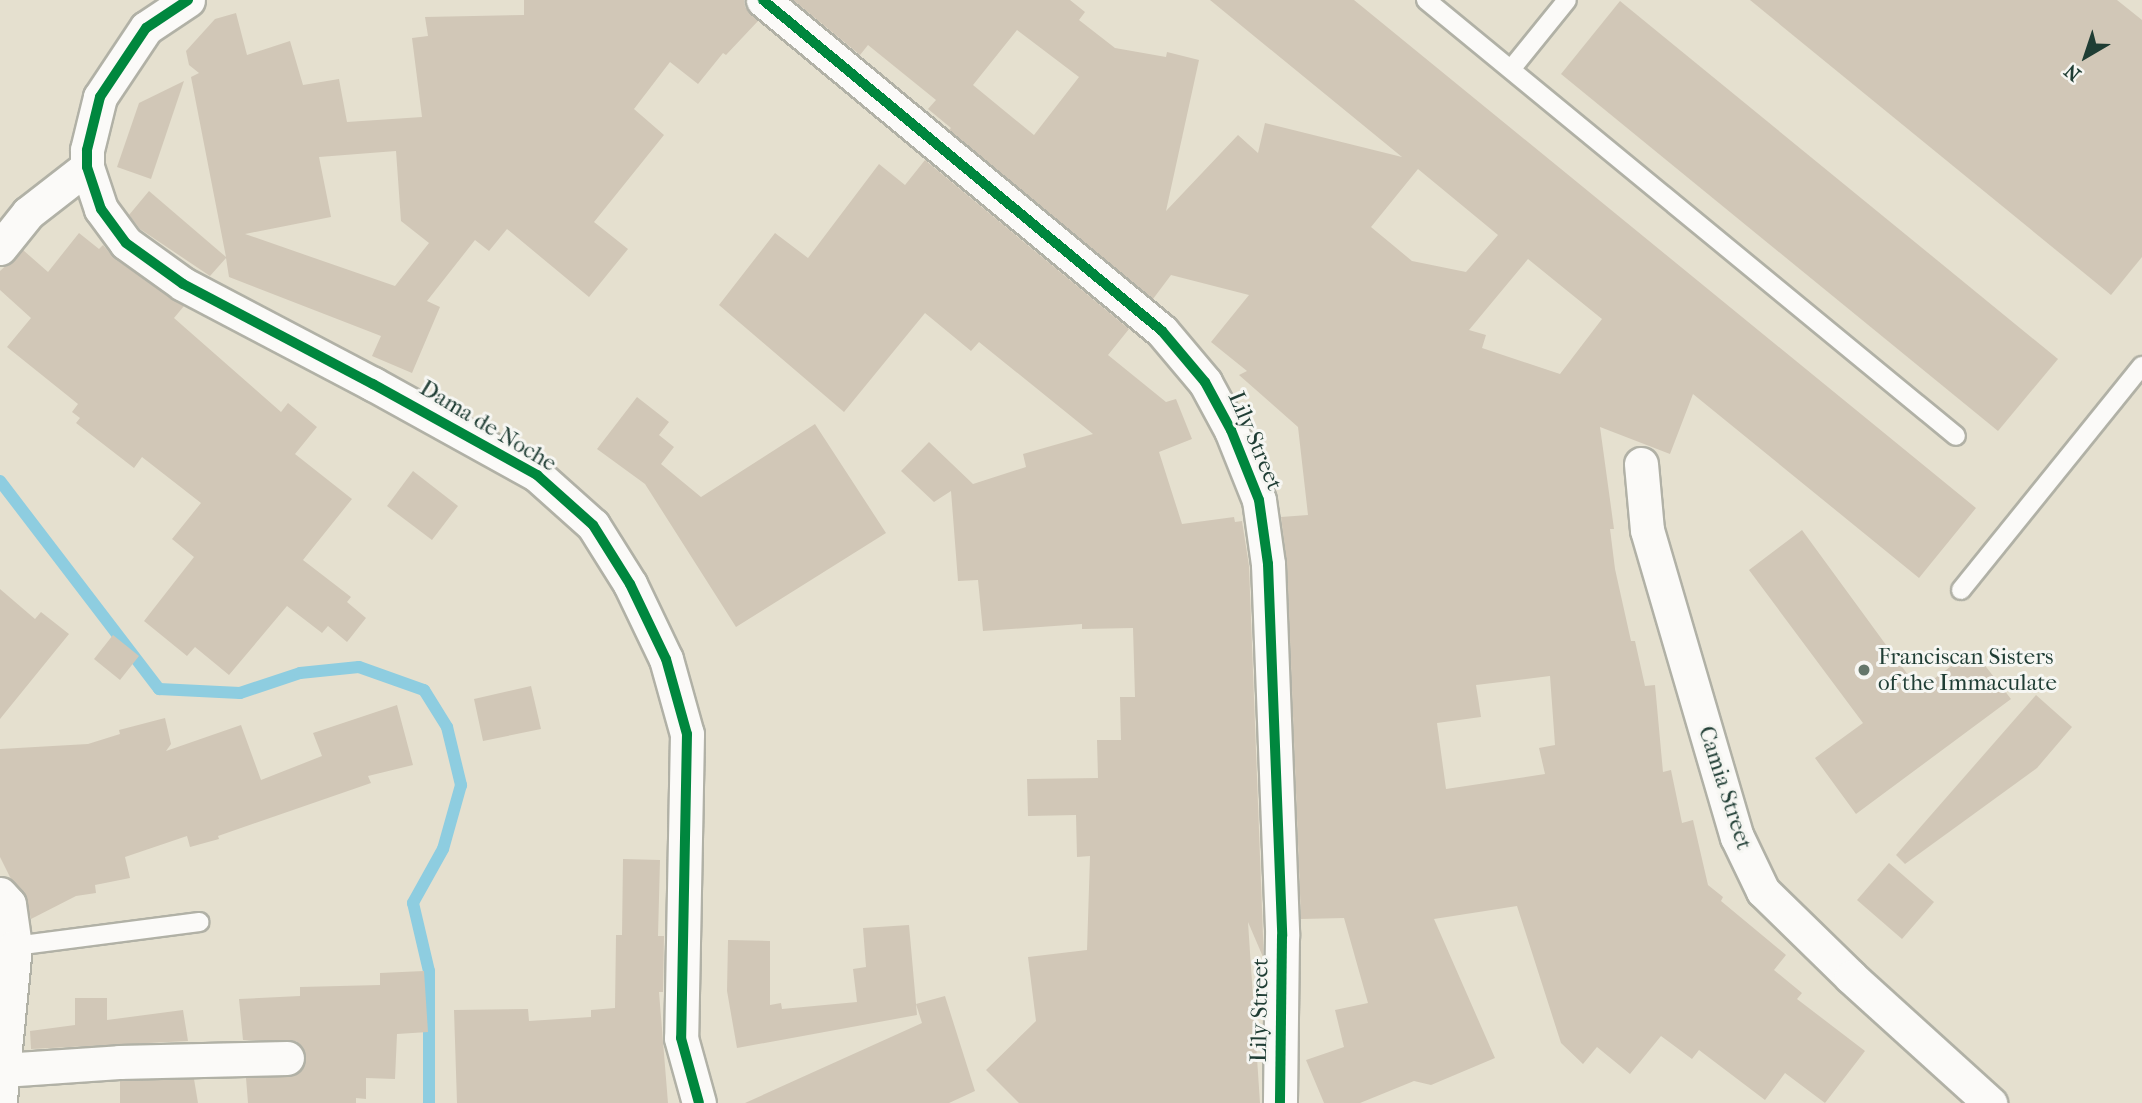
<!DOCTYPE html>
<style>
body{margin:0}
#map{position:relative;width:2142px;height:1103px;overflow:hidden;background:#e5e0cf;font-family:"IM FELL French Canon",serif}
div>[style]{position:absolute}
.stream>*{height:12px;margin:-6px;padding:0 6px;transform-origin:6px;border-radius:6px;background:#8ecde0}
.building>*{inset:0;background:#d1c7b7}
.roads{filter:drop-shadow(2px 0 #b1b1a6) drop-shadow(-2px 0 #b1b1a6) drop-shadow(0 2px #b1b1a6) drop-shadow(0 -2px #b1b1a6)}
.service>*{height:18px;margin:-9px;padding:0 9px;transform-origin:9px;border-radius:9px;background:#fbfaf8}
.minor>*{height:33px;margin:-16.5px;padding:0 16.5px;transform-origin:16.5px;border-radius:16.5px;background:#fbfaf8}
.cycleway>*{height:10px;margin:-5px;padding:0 5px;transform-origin:5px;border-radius:5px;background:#00873e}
.dots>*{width:19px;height:19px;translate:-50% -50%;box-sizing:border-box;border:4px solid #f6f6f2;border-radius:50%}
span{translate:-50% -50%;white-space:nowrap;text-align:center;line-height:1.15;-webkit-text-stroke:6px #f6f6f2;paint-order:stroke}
.street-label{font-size:23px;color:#1f3d34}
.poi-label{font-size:23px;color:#1f3d34}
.left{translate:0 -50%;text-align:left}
.north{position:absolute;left:2051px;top:21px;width:70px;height:70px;-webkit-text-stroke:5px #f6f6f2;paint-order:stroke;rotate:219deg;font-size:19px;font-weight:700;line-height:28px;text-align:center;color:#1f3d34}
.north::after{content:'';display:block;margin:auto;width:24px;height:32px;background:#1f3d34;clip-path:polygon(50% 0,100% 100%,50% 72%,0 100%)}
</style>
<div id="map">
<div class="stream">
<i style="left:0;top:481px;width:262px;rotate:52.6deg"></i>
<i style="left:159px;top:689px;width:81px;rotate:2.8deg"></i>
<i style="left:240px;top:693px;width:63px;rotate:-18.4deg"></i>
<i style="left:300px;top:673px;width:59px;rotate:-5.8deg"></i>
<i style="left:359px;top:667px;width:69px;rotate:19.5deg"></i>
<i style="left:424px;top:690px;width:44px;rotate:58.1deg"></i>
<i style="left:447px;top:727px;width:60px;rotate:76.4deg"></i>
<i style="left:461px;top:785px;width:66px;rotate:105.7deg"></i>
<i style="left:443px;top:849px;width:62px;rotate:119.1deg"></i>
<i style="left:413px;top:903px;width:70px;rotate:76.8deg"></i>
<i style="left:429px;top:971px;width:132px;rotate:90deg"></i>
</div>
<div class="building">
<i style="clip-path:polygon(evenodd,524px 0,744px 0,745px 7px,758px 21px,726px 55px,723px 53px,698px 84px,670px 62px,634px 109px,664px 135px,594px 222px,628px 249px,589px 297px,507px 229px,489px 251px,475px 240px,427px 301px,440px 307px,412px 373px,372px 356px,381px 336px,229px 277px,226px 258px,210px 276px,140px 229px,129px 215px,149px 191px,226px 257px,191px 77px,199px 73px,189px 65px,186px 51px,215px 19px,236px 13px,247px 55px,290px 41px,303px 85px,339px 79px,347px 122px,422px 117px,412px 38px,428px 36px,425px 17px,524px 15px,524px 0,396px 151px,401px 221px,429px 243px,395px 286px,245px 234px,331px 217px,319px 157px,396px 151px)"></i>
<i style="clip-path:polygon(evenodd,793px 0,1070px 0,1085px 12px,1079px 20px,1115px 48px,1166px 57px,1167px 52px,1199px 60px,1166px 211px,1238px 135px,1258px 153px,1265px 123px,1402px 157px,1210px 0,1354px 0,1976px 508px,1919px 578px,1693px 394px,1670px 454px,1600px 427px,1614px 529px,1610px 529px,1615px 569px,1631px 641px,1635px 641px,1645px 686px,1655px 685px,1663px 772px,1671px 770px,1682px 823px,1693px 820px,1708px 885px,1723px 897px,1721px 901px,1786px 955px,1774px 970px,1802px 993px,1797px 999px,1865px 1051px,1825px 1103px,1785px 1073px,1765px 1100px,1699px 1050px,1692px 1059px,1661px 1036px,1630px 1074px,1597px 1047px,1583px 1064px,1561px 1043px,1517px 906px,1434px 919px,1495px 1058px,1431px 1085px,1414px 1081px,1360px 1103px,1324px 1103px,1306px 1060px,1344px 1047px,1335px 1010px,1368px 1003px,1344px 918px,1301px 919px,1287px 563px,1281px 517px,1308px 515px,1298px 427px,1239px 375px,1247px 371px,1211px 342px,1249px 295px,1171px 275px,1153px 299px,949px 130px,951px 128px,928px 109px,936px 100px,868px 45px,860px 55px,793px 0,1017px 30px,1079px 77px,1034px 135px,973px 85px,1017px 30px,793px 0,1418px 169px,1498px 235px,1466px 272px,1412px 261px,1371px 227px,1418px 169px,793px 0,1528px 259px,1602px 319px,1560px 374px,1482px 348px,1486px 335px,1469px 330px,1528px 259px,793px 0,1550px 676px,1555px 745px,1539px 748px,1545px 774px,1446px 789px,1437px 723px,1481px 717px,1476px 685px,1550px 676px)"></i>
<i style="clip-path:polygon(1750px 0,2117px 0,2142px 20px,2142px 257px,2111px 295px)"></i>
<i style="clip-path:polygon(1620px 1px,2058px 359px,1998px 431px,1561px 74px)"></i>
<i style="clip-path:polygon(184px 81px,151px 179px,117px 167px,139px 103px)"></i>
<i style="clip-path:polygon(925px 160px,1129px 329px,1108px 355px,1166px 402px,1176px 399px,1192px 439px,1159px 452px,1182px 524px,1234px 517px,1235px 522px,1242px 521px,1249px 566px,1263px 936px,1263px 957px,1248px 922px,1260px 1103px,1019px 1103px,986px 1070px,1036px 1021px,1028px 957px,1087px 950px,1090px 856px,1077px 857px,1076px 815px,1028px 816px,1027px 779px,1098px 778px,1097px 740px,1121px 740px,1120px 697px,1135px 697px,1133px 628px,1082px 629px,1082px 624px,983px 631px,978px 580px,958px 581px,951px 491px,934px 502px,901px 471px,929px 442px,973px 484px,1026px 467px,1023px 454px,1093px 434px,979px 342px,971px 351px,925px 313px,844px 412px,719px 305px,775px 233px,808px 258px,879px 164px,905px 185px)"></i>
<i style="clip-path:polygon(79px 233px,99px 249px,103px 245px,115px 259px,184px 306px,174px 318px,281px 412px,288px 403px,317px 427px,295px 454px,352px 499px,303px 560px,351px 597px,347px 602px,366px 618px,347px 642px,328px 626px,322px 633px,287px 606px,229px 675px,195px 647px,187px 656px,144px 621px,194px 557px,172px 539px,201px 503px,142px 457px,134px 468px,76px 423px,80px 418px,72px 412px,78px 404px,7px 347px,31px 318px,0 290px,0 271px,23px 250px,48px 272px)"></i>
<i style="clip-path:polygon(637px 397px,669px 422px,659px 435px,674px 447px,661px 464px,701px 497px,815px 424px,886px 533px,736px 627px,645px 484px,597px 449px)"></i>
<i style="clip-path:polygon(413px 471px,458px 506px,432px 540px,387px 506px)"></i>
<i style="clip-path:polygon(1802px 530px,1919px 690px,1973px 650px,2011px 699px,1856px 814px,1815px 758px,1863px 723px,1749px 570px)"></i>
<i style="clip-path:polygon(0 589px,35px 619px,41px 612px,69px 634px,0 719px)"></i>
<i style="clip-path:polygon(113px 635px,139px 656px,120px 680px,94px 659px)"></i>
<i style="clip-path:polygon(531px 686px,541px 729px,483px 741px,474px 699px)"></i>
<i style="clip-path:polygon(2036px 695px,2072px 727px,2037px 768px,1905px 864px,1896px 855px)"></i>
<i style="clip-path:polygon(397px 705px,413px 765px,368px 776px,371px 783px,218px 836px,219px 839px,190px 847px,187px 836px,125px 857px,130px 878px,95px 885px,96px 893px,76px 896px,31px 919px,24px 892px,11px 879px,0 857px,0 749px,88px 744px,120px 734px,119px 730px,165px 718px,171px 744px,166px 751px,241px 725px,261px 780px,322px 756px,313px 733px)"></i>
<i style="clip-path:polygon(623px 859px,660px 860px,658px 936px,664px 936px,663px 992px,659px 992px,668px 1103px,457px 1103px,454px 1010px,528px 1009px,529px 1021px,591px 1017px,591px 1010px,615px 1008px,616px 935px,622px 935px)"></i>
<i style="clip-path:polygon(1889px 863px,1934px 902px,1902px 939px,1857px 900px)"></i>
<i style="clip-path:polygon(909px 925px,917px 1015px,737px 1048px,727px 991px,728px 940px,770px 941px,770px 1005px,781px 1003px,782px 1009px,857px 1002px,853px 969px,866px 967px,863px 928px)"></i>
<i style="clip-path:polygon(424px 971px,428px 1032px,397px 1034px,395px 1079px,366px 1078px,366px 1099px,356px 1098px,356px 1103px,248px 1103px,246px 1078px,296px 1075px,304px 1067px,306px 1057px,303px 1047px,296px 1041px,243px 1040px,239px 999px,300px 996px,300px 987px,380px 985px,380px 973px)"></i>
<i style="clip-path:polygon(945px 996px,975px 1091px,949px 1103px,745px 1103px,922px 1023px,916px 1004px)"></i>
<i style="clip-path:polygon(75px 998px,107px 998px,107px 1020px,183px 1010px,188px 1041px,31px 1049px,30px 1031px,75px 1025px)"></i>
<i style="clip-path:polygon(194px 1079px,198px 1103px,120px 1103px,120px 1081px)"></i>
</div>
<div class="roads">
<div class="service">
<i style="left:1426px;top:0;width:686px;rotate:39.44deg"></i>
<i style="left:1512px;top:68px;width:87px;rotate:-51deg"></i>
<i style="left:1961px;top:590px;width:288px;rotate:-51.1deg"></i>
<i style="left:15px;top:946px;width:186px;rotate:-7.4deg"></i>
</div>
<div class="minor">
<i style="left:188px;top:0;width:50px;rotate:146.3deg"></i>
<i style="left:146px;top:28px;width:83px;rotate:123.7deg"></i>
<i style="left:100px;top:97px;width:55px;rotate:103.8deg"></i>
<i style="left:87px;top:150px;width:17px;rotate:90deg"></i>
<i style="left:87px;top:167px;width:44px;rotate:71.6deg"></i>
<i style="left:101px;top:209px;width:42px;rotate:53.7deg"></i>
<i style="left:126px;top:243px;width:70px;rotate:35.7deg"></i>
<i style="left:183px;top:284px;width:215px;rotate:27.8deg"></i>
<i style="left:373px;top:384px;width:188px;rotate:29deg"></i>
<i style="left:537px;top:475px;width:75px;rotate:41.8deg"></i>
<i style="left:593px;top:525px;width:70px;rotate:57.9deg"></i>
<i style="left:630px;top:584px;width:83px;rotate:64.4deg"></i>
<i style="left:666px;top:659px;width:78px;rotate:74.4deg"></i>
<i style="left:687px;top:734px;width:304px;rotate:91.1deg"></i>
<i style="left:681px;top:1038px;width:67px;rotate:74.5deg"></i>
<i style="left:763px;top:0;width:518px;rotate:39.68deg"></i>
<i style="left:1162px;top:331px;width:67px;rotate:49.9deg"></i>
<i style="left:1205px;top:382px;width:55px;rotate:61.6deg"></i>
<i style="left:1231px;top:430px;width:75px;rotate:68.2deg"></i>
<i style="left:1259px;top:500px;width:65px;rotate:82deg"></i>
<i style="left:1268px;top:564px;width:372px;rotate:87.8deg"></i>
<i style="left:1282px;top:936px;width:167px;rotate:90.7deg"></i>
<i style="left:0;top:248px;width:45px;rotate:-51.3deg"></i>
<i style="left:28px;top:213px;width:75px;rotate:-37.9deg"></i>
<i style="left:1641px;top:464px;width:66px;rotate:84.8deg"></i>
<i style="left:1647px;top:530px;width:320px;rotate:73.7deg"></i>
<i style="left:1737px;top:837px;width:60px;rotate:64.3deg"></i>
<i style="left:1763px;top:891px;width:123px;rotate:44.3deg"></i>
<i style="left:1851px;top:977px;width:188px;rotate:42.2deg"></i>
<i style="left:0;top:894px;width:13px;rotate:48deg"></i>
<i style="left:9px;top:904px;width:42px;rotate:81.9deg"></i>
<i style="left:15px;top:946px;width:155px;rotate:95.6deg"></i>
<i style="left:3px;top:1070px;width:116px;rotate:-3.9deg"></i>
<i style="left:119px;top:1062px;width:168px;rotate:-1.4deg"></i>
</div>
</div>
<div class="cycleway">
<i style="left:188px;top:0;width:50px;rotate:146.3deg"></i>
<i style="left:146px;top:28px;width:83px;rotate:123.7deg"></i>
<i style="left:100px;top:97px;width:55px;rotate:103.8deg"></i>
<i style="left:87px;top:150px;width:17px;rotate:90deg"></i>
<i style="left:87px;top:167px;width:44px;rotate:71.6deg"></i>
<i style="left:101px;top:209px;width:42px;rotate:53.7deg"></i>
<i style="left:126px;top:243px;width:70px;rotate:35.7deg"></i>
<i style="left:183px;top:284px;width:215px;rotate:27.8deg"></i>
<i style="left:373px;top:384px;width:188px;rotate:29deg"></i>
<i style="left:537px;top:475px;width:75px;rotate:41.8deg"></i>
<i style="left:593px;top:525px;width:70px;rotate:57.9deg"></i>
<i style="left:630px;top:584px;width:83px;rotate:64.4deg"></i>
<i style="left:666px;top:659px;width:78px;rotate:74.4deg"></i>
<i style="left:687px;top:734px;width:304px;rotate:91.1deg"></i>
<i style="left:681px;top:1038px;width:67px;rotate:74.5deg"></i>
<i style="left:763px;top:0;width:518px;rotate:39.68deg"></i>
<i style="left:1162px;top:331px;width:67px;rotate:49.9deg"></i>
<i style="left:1205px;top:382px;width:55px;rotate:61.6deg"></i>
<i style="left:1231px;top:430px;width:75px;rotate:68.2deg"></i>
<i style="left:1259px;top:500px;width:65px;rotate:82deg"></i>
<i style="left:1268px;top:564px;width:372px;rotate:87.8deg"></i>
<i style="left:1282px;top:936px;width:167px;rotate:90.7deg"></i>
</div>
<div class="dots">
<i style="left:1864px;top:670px;background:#64766a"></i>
</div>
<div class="street-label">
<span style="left:488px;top:426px;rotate:31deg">Dama de Noche</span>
<span style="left:1255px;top:441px;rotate:67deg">Lily Street</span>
<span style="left:1725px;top:788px;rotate:72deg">Camia Street</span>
<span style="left:1260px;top:1010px;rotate:-89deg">Lily Street</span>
</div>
<div class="poi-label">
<span class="left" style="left:1878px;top:670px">Franciscan Sisters<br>of the Immaculate</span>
</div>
<div class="north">N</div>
</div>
